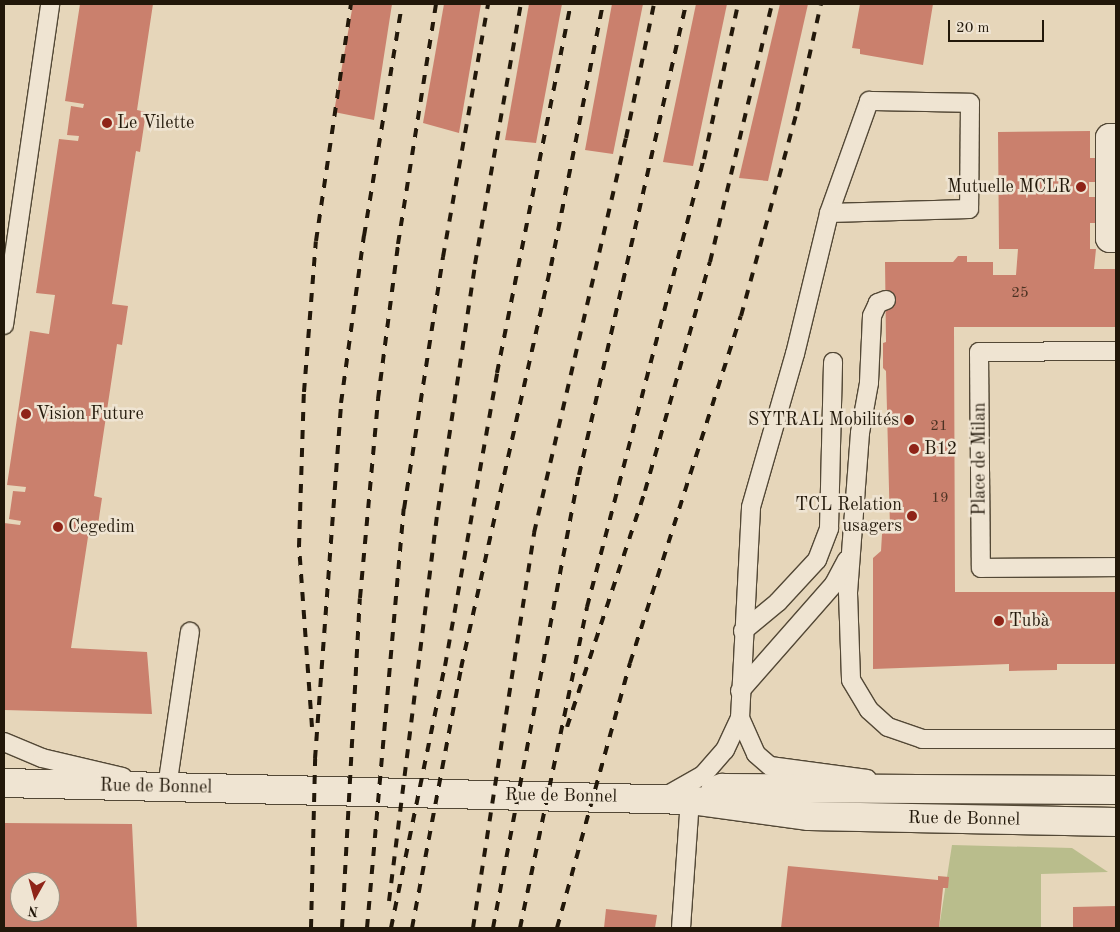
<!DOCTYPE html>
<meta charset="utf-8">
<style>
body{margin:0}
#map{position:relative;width:1120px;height:932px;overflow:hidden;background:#e6d6ba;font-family:"Old Standard TT",serif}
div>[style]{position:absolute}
.green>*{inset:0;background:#b9bd8c}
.building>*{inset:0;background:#ca806d}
.roads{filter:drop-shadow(1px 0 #534836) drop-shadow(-1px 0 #534836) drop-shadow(0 1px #534836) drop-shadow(0 -1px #534836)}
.lane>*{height:18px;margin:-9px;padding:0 9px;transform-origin:9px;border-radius:9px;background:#efe4d2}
.street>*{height:28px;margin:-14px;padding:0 14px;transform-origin:14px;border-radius:14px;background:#efe4d2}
.secondary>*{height:28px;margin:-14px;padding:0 14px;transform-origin:14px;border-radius:14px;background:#efe4d2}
.rail>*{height:4px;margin-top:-2px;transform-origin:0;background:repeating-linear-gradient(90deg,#22180a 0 9px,transparent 0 18px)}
.dots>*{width:14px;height:14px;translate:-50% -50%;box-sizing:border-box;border:2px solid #efe4d2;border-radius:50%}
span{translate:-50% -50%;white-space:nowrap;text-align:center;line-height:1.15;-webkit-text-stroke:5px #efe4d2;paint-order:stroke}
.number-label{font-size:15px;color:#4c3223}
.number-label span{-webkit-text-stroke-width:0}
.poi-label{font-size:18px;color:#22180a}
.left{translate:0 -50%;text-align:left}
.right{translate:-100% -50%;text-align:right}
.street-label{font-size:18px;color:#22180a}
.frame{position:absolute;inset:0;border:5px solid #22180a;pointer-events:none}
.north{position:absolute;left:10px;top:872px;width:50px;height:50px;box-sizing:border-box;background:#efe4d2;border:1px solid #9d9282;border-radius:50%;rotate:187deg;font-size:14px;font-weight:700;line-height:20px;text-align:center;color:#22180a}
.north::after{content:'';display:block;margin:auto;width:18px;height:22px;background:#8f2418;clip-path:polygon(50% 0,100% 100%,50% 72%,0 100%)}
.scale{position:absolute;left:948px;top:20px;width:96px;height:22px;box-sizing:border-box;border:2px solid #22180a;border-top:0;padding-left:6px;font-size:15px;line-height:18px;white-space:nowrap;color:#22180a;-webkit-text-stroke:4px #efe4d2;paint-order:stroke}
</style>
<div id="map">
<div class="green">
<i style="clip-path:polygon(952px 845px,1072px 848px,1108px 872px,1041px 874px,1041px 928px,939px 928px)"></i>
</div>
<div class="building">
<i style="clip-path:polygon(80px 4px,153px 4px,137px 110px,146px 112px,140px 152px,136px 151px,112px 304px,128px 306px,122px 345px,117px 344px,94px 496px,102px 498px,96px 538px,88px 537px,71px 648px,147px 652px,152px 714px,4px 710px,4px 523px,20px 525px,21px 521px,9px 519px,13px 491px,25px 492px,26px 487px,7px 485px,30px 331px,49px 334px,55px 295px,36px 293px,59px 139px,78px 141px,79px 136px,67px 135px,71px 106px,83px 108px,84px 104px,65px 101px)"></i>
<i style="clip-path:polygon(353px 4px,392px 4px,374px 120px,334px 112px)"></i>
<i style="clip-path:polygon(444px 4px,481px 4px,459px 133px,423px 123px)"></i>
<i style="clip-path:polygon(529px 4px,562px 4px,536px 143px,505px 140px)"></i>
<i style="clip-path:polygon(612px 4px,643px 4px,613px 154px,585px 150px)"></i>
<i style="clip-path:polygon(696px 4px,727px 4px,693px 166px,663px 162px)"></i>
<i style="clip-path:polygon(780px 4px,808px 4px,768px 181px,739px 178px)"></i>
<i style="clip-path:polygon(860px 4px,933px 4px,923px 65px,860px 54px,860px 49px,852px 48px)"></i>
<i style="clip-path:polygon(1090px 131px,1090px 158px,1097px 158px,1097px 182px,1089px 182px,1089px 197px,1097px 197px,1097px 223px,1090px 223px,1090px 249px,1096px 249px,1094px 269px,1116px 269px,1116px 327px,954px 327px,955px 592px,1116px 592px,1116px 664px,1057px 664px,1057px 670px,1009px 671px,1009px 664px,873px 669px,873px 558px,881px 551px,882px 534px,890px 528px,886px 371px,883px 368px,883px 343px,886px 342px,885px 262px,953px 262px,958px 256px,967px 256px,967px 262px,993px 262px,993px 275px,1016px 275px,1018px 249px,999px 249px,998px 132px)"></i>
<i style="clip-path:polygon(evenodd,4px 823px,132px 824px,137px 928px,4px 928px,4px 823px,20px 882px,50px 882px,50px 912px,20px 912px,20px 882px)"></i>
<i style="clip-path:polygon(788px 866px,938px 880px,938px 876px,949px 877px,948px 888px,943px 888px,939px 928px,781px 928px)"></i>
<i style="clip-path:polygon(1116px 906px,1116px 928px,1073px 928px,1073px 907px)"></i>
<i style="clip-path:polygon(606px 909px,657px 915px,655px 928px,604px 928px)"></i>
</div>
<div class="roads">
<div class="lane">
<i style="left:886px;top:300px;width:9px;rotate:159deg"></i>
<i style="left:878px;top:303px;width:14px;rotate:115deg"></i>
<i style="left:872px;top:316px;width:67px;rotate:92.6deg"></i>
<i style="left:869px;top:383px;width:51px;rotate:100.2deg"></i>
<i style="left:860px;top:433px;width:160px;rotate:94.3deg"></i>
<i style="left:848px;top:593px;width:87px;rotate:88deg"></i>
<i style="left:851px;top:680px;width:35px;rotate:59deg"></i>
<i style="left:869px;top:710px;width:25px;rotate:42deg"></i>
<i style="left:888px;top:727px;width:36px;rotate:19deg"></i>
<i style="left:922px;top:739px;width:194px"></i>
<i style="left:4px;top:325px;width:324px;rotate:-81.8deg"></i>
<i style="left:1116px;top:351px;width:137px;rotate:179.6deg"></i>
<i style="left:979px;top:352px;width:216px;rotate:89.5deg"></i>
<i style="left:981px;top:568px;width:135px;rotate:-0.4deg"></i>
<i style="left:743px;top:631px;width:45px;rotate:-39.6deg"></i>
<i style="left:778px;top:602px;width:57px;rotate:-47.1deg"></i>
<i style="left:817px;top:560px;width:34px;rotate:-69deg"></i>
<i style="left:829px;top:528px;width:166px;rotate:-88.6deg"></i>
<i style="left:740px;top:691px;width:142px;rotate:-48.7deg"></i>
<i style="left:834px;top:584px;width:27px;rotate:-62deg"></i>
<i style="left:740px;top:718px;width:211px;rotate:-87deg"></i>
<i style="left:751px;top:507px;width:159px;rotate:-74deg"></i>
<i style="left:795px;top:354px;width:145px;rotate:-76.4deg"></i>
<i style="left:829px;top:213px;width:119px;rotate:-70.3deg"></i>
<i style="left:869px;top:101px;width:101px;rotate:1.1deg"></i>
<i style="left:970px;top:103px;width:106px;rotate:90.5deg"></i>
<i style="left:969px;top:209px;width:140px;rotate:178.4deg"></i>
<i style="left:4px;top:742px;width:41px;rotate:22.8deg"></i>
<i style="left:42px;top:758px;width:83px;rotate:13.2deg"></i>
<i style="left:158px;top:785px;width:9px;rotate:13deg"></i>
<i style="left:167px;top:787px;width:157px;rotate:-81.6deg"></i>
<i style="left:664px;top:797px;width:45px;rotate:-29.4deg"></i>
<i style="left:703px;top:775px;width:33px;rotate:-49deg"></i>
<i style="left:725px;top:750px;width:35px;rotate:-65deg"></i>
<i style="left:740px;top:718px;width:39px;rotate:66deg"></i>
<i style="left:756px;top:754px;width:18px;rotate:41deg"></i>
<i style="left:770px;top:766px;width:98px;rotate:7.6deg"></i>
<i style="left:681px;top:928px;width:128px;rotate:-86deg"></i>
</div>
<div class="street">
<i style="left:1116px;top:138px;width:6px;rotate:180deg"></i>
<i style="left:1110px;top:138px;width:100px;rotate:90deg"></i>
<i style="left:1110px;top:238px;width:6px"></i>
</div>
<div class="secondary">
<i style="left:4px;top:783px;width:686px;rotate:1.42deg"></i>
<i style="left:690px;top:800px;width:120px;rotate:7.7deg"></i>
<i style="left:809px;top:816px;width:307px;rotate:1.1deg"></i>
<i style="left:715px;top:791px;width:8px;rotate:-23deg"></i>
<i style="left:722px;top:788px;width:394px;rotate:0.3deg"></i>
</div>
</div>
<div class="rail">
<i style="left:312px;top:727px;width:180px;rotate:-94.1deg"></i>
<i style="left:299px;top:547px;width:155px;rotate:-88.2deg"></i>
<i style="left:304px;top:392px;width:151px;rotate:-85.5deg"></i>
<i style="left:316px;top:241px;width:240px;rotate:-81.6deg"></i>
<i style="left:567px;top:727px;width:249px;rotate:-71.7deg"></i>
<i style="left:645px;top:491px;width:238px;rotate:-74.2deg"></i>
<i style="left:710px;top:262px;width:265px;rotate:-76.5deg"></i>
<i style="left:389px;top:901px;width:394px;rotate:-82.9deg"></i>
<i style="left:438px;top:510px;width:249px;rotate:-81.4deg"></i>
<i style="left:475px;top:264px;width:264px;rotate:-80deg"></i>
<i style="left:311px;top:928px;width:169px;rotate:-88.6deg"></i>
<i style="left:315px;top:759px;width:357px;rotate:-85.8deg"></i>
<i style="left:341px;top:403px;width:169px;rotate:-82.2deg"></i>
<i style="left:364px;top:236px;width:235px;rotate:-80.7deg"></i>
<i style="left:342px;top:928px;width:330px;rotate:-86.9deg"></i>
<i style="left:360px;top:598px;width:200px;rotate:-84.8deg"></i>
<i style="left:378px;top:399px;width:156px;rotate:-82.6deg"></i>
<i style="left:398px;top:244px;width:243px;rotate:-81deg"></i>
<i style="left:367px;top:928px;width:421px;rotate:-85deg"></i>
<i style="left:404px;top:509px;width:255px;rotate:-81.2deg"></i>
<i style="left:443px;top:257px;width:257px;rotate:-79.9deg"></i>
<i style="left:391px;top:928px;width:268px;rotate:-78.4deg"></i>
<i style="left:445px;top:666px;width:298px;rotate:-79.9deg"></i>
<i style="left:497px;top:373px;width:376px;rotate:-78.7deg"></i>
<i style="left:412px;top:928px;width:265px;rotate:-79.3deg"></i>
<i style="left:461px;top:668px;width:412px;rotate:-77.4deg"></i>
<i style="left:551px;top:266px;width:267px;rotate:-78.8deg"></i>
<i style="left:473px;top:928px;width:400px;rotate:-81.2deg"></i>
<i style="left:534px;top:533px;width:406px;rotate:-76.9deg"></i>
<i style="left:626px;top:138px;width:137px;rotate:-78.2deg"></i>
<i style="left:493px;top:928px;width:461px;rotate:-79.3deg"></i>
<i style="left:579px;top:475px;width:483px;rotate:-77.2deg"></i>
<i style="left:520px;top:928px;width:328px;rotate:-78.2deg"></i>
<i style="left:587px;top:607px;width:463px;rotate:-75.4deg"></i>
<i style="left:704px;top:159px;width:159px;rotate:-77.6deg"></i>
<i style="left:557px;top:928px;width:275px;rotate:-74.6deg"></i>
<i style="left:630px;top:663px;width:364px;rotate:-72.3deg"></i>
<i style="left:741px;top:316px;width:213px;rotate:-74.7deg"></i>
<i style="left:797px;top:111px;width:110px;rotate:-77.4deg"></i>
</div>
<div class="dots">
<i style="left:107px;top:123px;background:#8f2418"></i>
<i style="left:1081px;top:187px;background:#8f2418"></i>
<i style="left:26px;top:414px;background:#8f2418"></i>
<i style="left:909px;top:420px;background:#8f2418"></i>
<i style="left:914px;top:449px;background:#8f2418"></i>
<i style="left:912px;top:516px;background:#8f2418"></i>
<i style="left:58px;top:527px;background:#8f2418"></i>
<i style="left:999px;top:621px;background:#8f2418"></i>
</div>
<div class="number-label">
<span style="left:1020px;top:294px">25</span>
<span style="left:939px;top:427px">21</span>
<span style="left:940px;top:499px">19</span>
</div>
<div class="poi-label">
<span class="left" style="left:117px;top:123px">Le Vilette</span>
<span class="right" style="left:1071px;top:187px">Mutuelle MCLR</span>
<span class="left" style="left:36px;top:414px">Vision Future</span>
<span class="right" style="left:899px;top:420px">SYTRAL Mobilités</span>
<span class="left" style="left:924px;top:449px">B12</span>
<span class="right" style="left:902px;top:516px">TCL Relation<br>usagers</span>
<span class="left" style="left:68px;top:527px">Cegedim</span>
<span class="left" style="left:1009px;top:621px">Tubà</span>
</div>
<div class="street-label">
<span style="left:980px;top:459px;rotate:-90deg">Place de Milan</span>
<span style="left:156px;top:787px;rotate:1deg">Rue de Bonnel</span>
<span style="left:561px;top:796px;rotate:1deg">Rue de Bonnel</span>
<span style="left:964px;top:819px;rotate:1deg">Rue de Bonnel</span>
</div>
<div class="frame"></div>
<div class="north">N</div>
<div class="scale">20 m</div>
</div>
